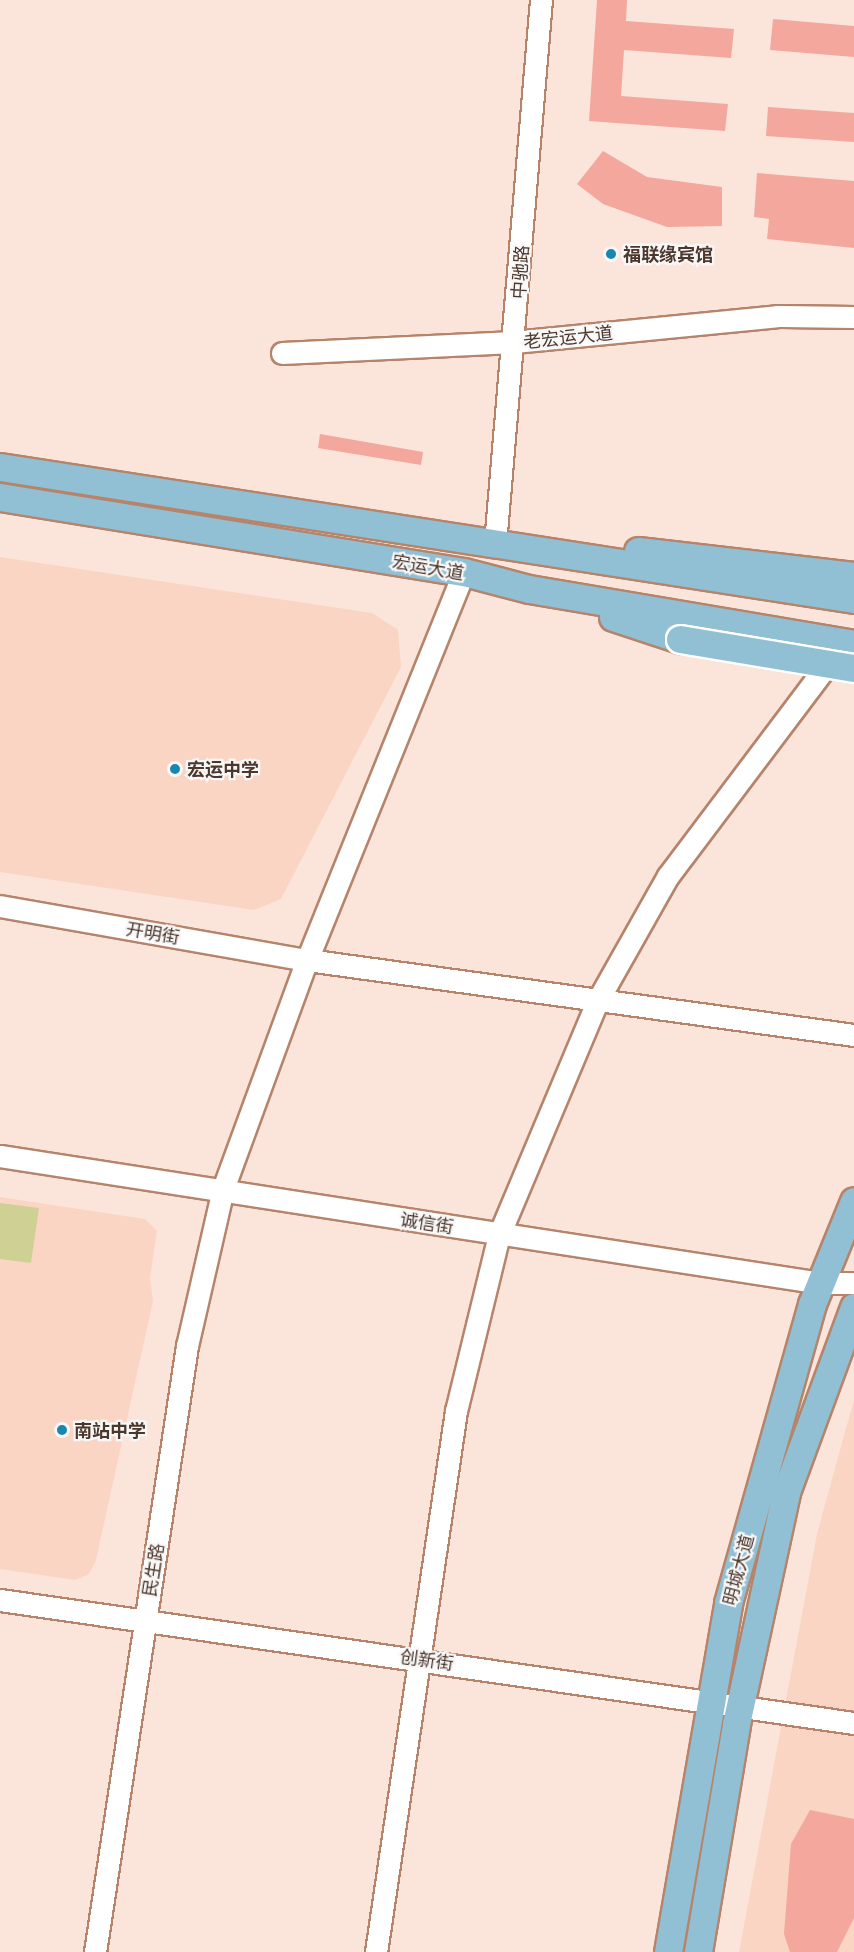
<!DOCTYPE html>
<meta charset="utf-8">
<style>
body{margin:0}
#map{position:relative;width:854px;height:1952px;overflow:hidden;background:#fbe5da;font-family:Manrope,"Noto Sans SC",sans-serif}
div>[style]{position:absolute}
.built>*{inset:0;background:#fad5c3}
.green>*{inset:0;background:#cfd094}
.building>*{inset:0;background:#f3a79d}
.roads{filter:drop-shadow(2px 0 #b5846b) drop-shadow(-2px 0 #b5846b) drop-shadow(0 2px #b5846b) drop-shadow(0 -2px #b5846b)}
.minor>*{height:21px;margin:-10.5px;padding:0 10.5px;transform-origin:10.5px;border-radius:10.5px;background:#fff}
.major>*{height:27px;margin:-13.5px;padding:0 13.5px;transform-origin:13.5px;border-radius:13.5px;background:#91c0d4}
.bridges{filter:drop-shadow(2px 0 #fff) drop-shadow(-2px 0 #fff) drop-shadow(0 2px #fff) drop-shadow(0 -2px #fff)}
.major-bridge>*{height:27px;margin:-13.5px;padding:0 13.5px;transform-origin:13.5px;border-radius:13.5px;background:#91c0d4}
.dots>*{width:16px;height:16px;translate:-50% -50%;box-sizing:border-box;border:3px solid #f7f7f7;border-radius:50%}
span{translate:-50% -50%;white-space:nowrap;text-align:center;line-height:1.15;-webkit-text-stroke:4.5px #f7f7f7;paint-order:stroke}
.poi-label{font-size:18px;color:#4c372c;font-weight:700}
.left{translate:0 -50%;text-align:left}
.street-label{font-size:18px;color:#4c372c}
</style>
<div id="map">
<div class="built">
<i style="clip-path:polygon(0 557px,372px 613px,398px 630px,401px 667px,281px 899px,254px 910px,0 872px)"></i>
<i style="clip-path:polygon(0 1197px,145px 1219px,157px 1231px,150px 1278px,153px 1301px,96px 1560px,89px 1574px,75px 1580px,0 1569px)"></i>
<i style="clip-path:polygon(854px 1399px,854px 1952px,739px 1952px,817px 1534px)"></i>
</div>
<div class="green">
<i style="clip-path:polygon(0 1203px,39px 1208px,31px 1263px,0 1259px)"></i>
</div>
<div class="building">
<i style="clip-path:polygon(597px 0,627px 0,626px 21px,734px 29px,731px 58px,624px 50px,621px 96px,728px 104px,725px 131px,589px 121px)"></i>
<i style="clip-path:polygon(773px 19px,854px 26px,854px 57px,770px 50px)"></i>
<i style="clip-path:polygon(768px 107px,854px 113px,854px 142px,766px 136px)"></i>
<i style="clip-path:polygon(603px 151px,647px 177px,722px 187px,722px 226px,667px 227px,603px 204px,577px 184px)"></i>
<i style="clip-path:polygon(757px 173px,854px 181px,854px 248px,767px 239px,769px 219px,754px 217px)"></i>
<i style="clip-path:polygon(320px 434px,423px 452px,421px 465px,318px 448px)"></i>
<i style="clip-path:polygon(810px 1810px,854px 1819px,854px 1918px,837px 1952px,790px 1952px,784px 1934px,791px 1844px)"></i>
</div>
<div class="roads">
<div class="minor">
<i style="left:282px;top:353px;width:232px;rotate:-2.7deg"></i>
<i style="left:514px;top:342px;width:264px;rotate:-5.6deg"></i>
<i style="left:777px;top:316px;width:77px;rotate:0.7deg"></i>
<i style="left:495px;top:544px;width:546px;rotate:-85.17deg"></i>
<i style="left:0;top:906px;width:312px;rotate:10deg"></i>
<i style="left:307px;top:960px;width:552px;rotate:7.81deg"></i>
<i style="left:0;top:1156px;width:830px;rotate:8.8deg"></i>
<i style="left:820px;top:1283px;width:34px"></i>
<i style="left:0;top:1600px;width:863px;rotate:8.2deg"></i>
<i style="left:95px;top:1952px;width:613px;rotate:-81.37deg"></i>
<i style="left:187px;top:1346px;width:161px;rotate:-77.1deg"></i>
<i style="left:223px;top:1189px;width:244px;rotate:-69.9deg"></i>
<i style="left:307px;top:960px;width:419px;rotate:-68deg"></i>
<i style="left:376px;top:1952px;width:547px;rotate:-81.59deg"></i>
<i style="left:456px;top:1411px;width:181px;rotate:-76.3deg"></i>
<i style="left:499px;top:1235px;width:255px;rotate:-67.2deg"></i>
<i style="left:598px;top:1000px;width:142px;rotate:-60.6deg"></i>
<i style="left:668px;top:876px;width:278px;rotate:-53deg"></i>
</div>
<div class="major">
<i style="left:0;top:467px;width:864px;rotate:8.79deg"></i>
<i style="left:0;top:497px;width:470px;rotate:9.2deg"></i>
<i style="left:464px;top:572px;width:67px;rotate:14.7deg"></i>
<i style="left:529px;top:589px;width:330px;rotate:9.6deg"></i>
<i style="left:638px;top:551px;width:217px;rotate:6.6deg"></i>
<i style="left:613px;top:617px;width:71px;rotate:18.2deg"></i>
<i style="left:668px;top:1952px;width:354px;rotate:-80.2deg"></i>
<i style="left:728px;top:1603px;width:311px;rotate:-74.3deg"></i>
<i style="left:812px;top:1304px;width:111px;rotate:-67.8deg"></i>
<i style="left:698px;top:1952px;width:231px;rotate:-80.5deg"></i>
<i style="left:736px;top:1724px;width:237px;rotate:-77.8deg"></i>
<i style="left:786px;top:1492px;width:197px;rotate:-69.8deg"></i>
</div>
</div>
<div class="bridges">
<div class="major-bridge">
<i style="left:680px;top:639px;width:176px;rotate:9.5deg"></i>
</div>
</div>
<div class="dots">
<i style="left:611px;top:254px;background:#1887ad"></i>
<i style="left:175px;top:769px;background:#1887ad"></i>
<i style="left:62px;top:1430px;background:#1887ad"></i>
</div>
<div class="poi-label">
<span class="left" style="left:623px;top:254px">福联缘宾馆</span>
<span class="left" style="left:187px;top:769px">宏运中学</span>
<span class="left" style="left:74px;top:1430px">南站中学</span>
</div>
<div class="street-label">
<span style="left:520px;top:272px;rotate:-86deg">中驰路</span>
<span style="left:568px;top:337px;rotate:-6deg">老宏运大道</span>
<span style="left:428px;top:567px;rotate:10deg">宏运大道</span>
<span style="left:153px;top:933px;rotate:10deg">开明街</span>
<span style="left:427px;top:1223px;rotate:9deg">诚信街</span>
<span style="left:153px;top:1570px;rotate:-81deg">民生路</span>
<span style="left:738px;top:1570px;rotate:-75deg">明城大道</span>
<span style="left:427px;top:1660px;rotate:8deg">创新街</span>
</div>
</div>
